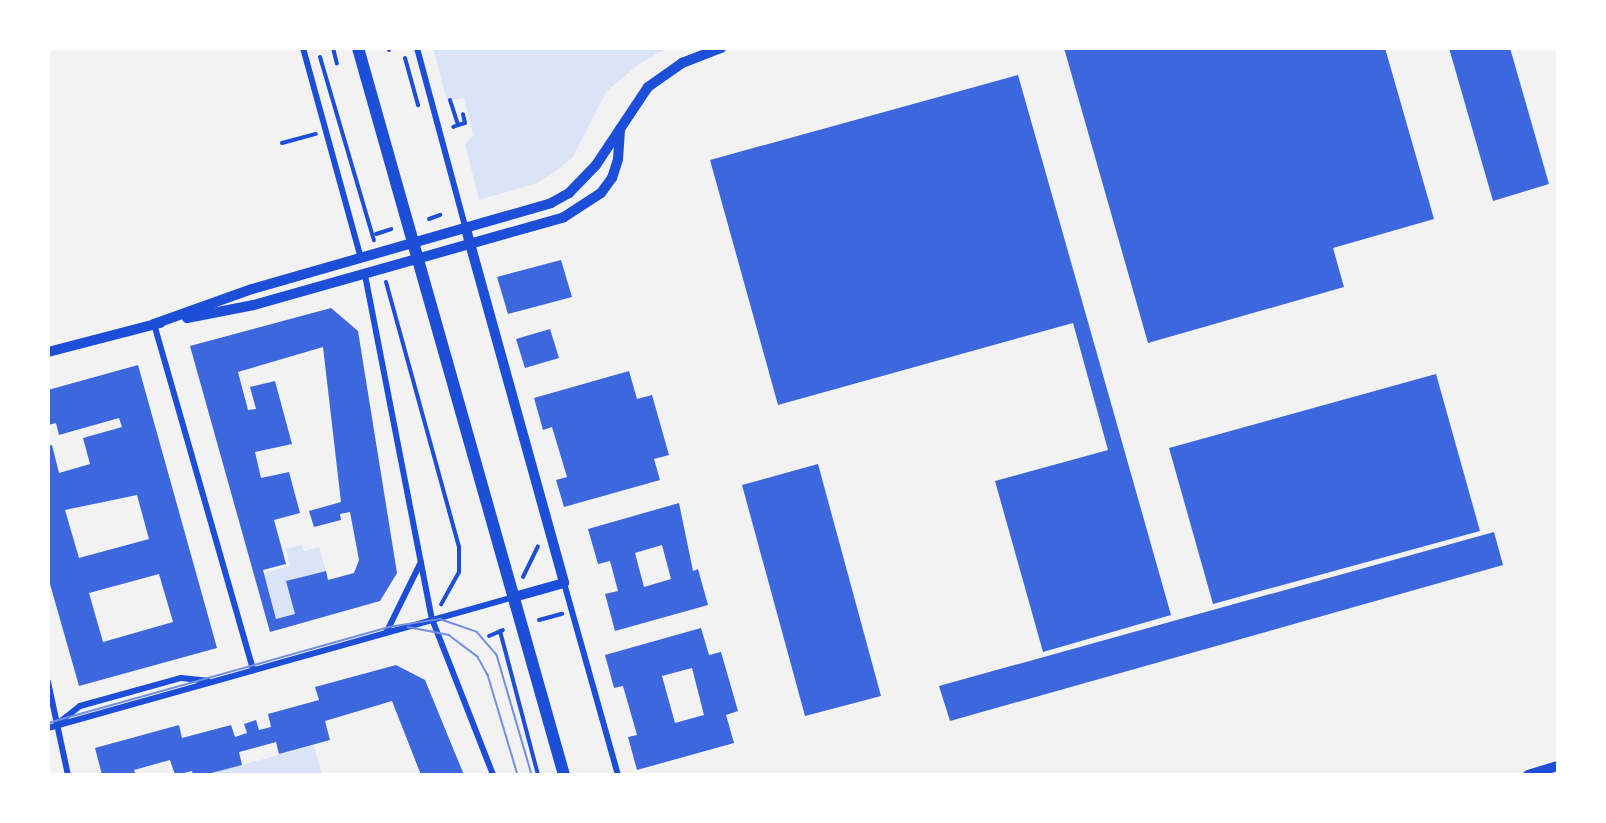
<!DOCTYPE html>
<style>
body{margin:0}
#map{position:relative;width:1606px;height:823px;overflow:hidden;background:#f2f2f2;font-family:"Fira Sans",sans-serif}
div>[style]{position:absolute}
.green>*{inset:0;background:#dbe4f7}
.building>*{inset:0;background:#3d67dc}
.path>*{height:4px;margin:-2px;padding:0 2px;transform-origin:2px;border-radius:2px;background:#1d4ed8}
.minor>*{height:6px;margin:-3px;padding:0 3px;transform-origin:3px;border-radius:3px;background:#1d4ed8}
.tertiary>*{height:10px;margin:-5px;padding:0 5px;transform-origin:5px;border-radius:5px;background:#1d4ed8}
.secondary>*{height:12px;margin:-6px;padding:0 6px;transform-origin:6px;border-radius:6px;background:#1d4ed8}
.tram>*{height:1.5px;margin:-0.75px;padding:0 0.75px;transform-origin:0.75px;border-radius:0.75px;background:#7290e2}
span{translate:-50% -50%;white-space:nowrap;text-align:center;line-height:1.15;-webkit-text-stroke:6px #fff;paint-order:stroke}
.frame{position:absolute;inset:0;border:50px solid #fff;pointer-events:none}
</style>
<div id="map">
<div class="green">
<i style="clip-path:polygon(433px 48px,667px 48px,639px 64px,606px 92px,573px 157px,556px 171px,537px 183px,479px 200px,465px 144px,473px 135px,464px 98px,447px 101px)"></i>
<i style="clip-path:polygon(302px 545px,304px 551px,319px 547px,326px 571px,286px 581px,295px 614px,276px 619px,264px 573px,290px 566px,286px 549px)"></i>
<i style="clip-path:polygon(314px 745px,322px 775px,208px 774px,242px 765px)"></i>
</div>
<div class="building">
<i style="clip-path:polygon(1064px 48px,1385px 48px,1434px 219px,1333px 248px,1344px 287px,1148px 343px)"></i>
<i style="clip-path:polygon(1449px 48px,1510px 48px,1549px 184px,1493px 201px)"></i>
<i style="clip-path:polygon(1018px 75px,1171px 615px,1043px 652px,995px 481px,1108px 450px,1073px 323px,778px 405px,710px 160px)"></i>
<i style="clip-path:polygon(561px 260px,572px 297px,508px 314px,497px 277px)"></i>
<i style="clip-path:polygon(evenodd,331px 308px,358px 331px,397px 573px,380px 601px,270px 632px,190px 346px,331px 308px,323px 347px,341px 502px,309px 511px,314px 527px,341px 520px,340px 514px,350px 512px,359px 560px,354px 573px,328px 580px,326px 571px,286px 581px,295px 614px,276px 619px,263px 570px,286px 564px,274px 520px,300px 513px,289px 472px,261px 478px,255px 452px,292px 444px,275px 381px,250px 387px,256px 409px,248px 410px,238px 372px,323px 347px)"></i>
<i style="clip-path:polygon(550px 329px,559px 358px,525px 368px,516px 339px)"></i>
<i style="clip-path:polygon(evenodd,138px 365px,217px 648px,79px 686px,48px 577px,48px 446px,52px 445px,59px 473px,90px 464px,83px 438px,122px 427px,119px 418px,59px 435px,56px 423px,48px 425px,48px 390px,138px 365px,137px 495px,149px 539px,79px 558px,65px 510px,137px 495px,138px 365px,159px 574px,173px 622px,103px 642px,89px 593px,159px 574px)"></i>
<i style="clip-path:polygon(629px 371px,637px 399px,652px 395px,669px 455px,654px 459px,660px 480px,564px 507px,556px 480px,567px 477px,552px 427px,543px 430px,534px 398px)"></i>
<i style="clip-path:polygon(1436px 374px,1480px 531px,1213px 604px,1169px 448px)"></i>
<i style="clip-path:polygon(818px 464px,881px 696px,805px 716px,742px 485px)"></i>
<i style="clip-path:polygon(evenodd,679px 503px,693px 571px,698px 569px,708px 605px,615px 631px,605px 594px,618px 591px,610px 561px,598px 564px,588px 529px,679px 503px,662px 545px,671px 579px,644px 587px,635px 553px,662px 545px)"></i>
<i style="clip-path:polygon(1494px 532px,1503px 565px,950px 721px,939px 686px)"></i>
<i style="clip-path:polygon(evenodd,701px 628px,709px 655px,721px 652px,738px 711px,726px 715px,734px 743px,637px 770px,628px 737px,637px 735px,623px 686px,614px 688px,605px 655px,701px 628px,692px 668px,704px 715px,675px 723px,662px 676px,692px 668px)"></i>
<i style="clip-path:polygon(396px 665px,425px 680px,464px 775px,421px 775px,392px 701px,325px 721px,330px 740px,279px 754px,276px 742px,239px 752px,242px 765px,204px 775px,193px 775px,192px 771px,175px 775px,170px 760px,134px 770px,136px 775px,102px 775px,95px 748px,179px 725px,182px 738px,231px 725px,235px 737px,247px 733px,244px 724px,256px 720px,259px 730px,271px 727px,268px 714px,319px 700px,315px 687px)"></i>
</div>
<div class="path">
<i style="left:333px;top:48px;width:16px;rotate:76deg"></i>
<i style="left:389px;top:48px;width:2px;rotate:90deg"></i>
<i style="left:320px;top:57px;width:191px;rotate:73.6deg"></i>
<i style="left:405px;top:58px;width:49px;rotate:74.5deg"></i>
<i style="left:450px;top:100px;width:26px;rotate:72deg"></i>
<i style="left:458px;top:125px;width:5px;rotate:158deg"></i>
<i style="left:458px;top:125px;width:7px;rotate:-16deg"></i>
<i style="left:465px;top:123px;width:9px;rotate:-103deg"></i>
<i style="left:282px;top:143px;width:35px;rotate:-15deg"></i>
<i style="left:429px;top:219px;width:12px;rotate:-20deg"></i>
<i style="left:376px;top:234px;width:16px;rotate:-18deg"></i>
<i style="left:386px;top:282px;width:275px;rotate:74.6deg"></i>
<i style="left:459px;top:547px;width:25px;rotate:90deg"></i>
<i style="left:459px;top:572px;width:37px;rotate:119deg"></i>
<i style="left:523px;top:577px;width:34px;rotate:-64deg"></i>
<i style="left:539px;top:620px;width:24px;rotate:-15deg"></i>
<i style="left:500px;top:631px;width:149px;rotate:75.2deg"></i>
<i style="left:489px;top:636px;width:15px;rotate:-23deg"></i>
</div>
<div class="minor">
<i style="left:303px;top:48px;width:219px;rotate:74.6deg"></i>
<i style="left:417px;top:48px;width:188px;rotate:74.9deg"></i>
<i style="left:365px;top:275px;width:350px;rotate:79deg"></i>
<i style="left:432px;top:619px;width:168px;rotate:68.6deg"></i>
<i style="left:154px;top:324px;width:360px;rotate:74deg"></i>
<i style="left:564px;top:583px;width:199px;rotate:74.3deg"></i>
<i style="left:386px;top:633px;width:79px;rotate:-63.8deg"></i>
<i style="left:48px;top:682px;width:95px;rotate:77.9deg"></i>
<i style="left:57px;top:724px;width:29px;rotate:-38deg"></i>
<i style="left:80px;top:706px;width:105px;rotate:-15.5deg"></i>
<i style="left:181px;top:678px;width:27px;rotate:6deg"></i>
<i style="left:48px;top:728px;width:483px;rotate:-15.7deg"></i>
</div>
<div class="tertiary">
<i style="left:466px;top:229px;width:367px;rotate:74.5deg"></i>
<i style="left:564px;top:583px;width:52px;rotate:164.4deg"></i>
<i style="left:187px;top:318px;width:68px;rotate:-11deg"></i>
<i style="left:254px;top:305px;width:322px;rotate:-15.8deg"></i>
<i style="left:564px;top:217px;width:44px;rotate:-33deg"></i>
<i style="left:601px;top:193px;width:19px;rotate:-54deg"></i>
<i style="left:612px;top:178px;width:20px;rotate:-72deg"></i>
<i style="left:618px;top:159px;width:30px;rotate:-86deg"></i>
<i style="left:154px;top:324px;width:104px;rotate:-19.7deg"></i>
<i style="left:252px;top:289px;width:311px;rotate:-16deg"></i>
<i style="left:551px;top:203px;width:21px;rotate:-29deg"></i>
<i style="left:569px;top:193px;width:39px;rotate:-46deg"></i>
<i style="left:596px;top:165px;width:94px;rotate:-56.3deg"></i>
<i style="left:648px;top:87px;width:42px;rotate:-35.2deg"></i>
<i style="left:682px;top:63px;width:42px;rotate:-21deg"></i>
<i style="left:48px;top:352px;width:116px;rotate:-14.5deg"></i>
<i style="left:1528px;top:775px;width:31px;rotate:-17deg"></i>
</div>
<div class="secondary">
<i style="left:358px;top:48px;width:756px;rotate:74.18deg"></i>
</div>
<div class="tram">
<i style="left:408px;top:627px;width:42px;rotate:11deg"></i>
<i style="left:449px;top:635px;width:36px;rotate:37deg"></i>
<i style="left:478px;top:657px;width:21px;rotate:61deg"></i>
<i style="left:488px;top:675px;width:104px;rotate:73.3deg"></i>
<i style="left:48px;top:723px;width:354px;rotate:-15.7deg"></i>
<i style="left:389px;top:627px;width:52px;rotate:-8.9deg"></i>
<i style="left:440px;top:619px;width:39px;rotate:19deg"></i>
<i style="left:477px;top:632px;width:30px;rotate:49deg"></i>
<i style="left:497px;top:655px;width:125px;rotate:73.7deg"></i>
</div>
<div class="frame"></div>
</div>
